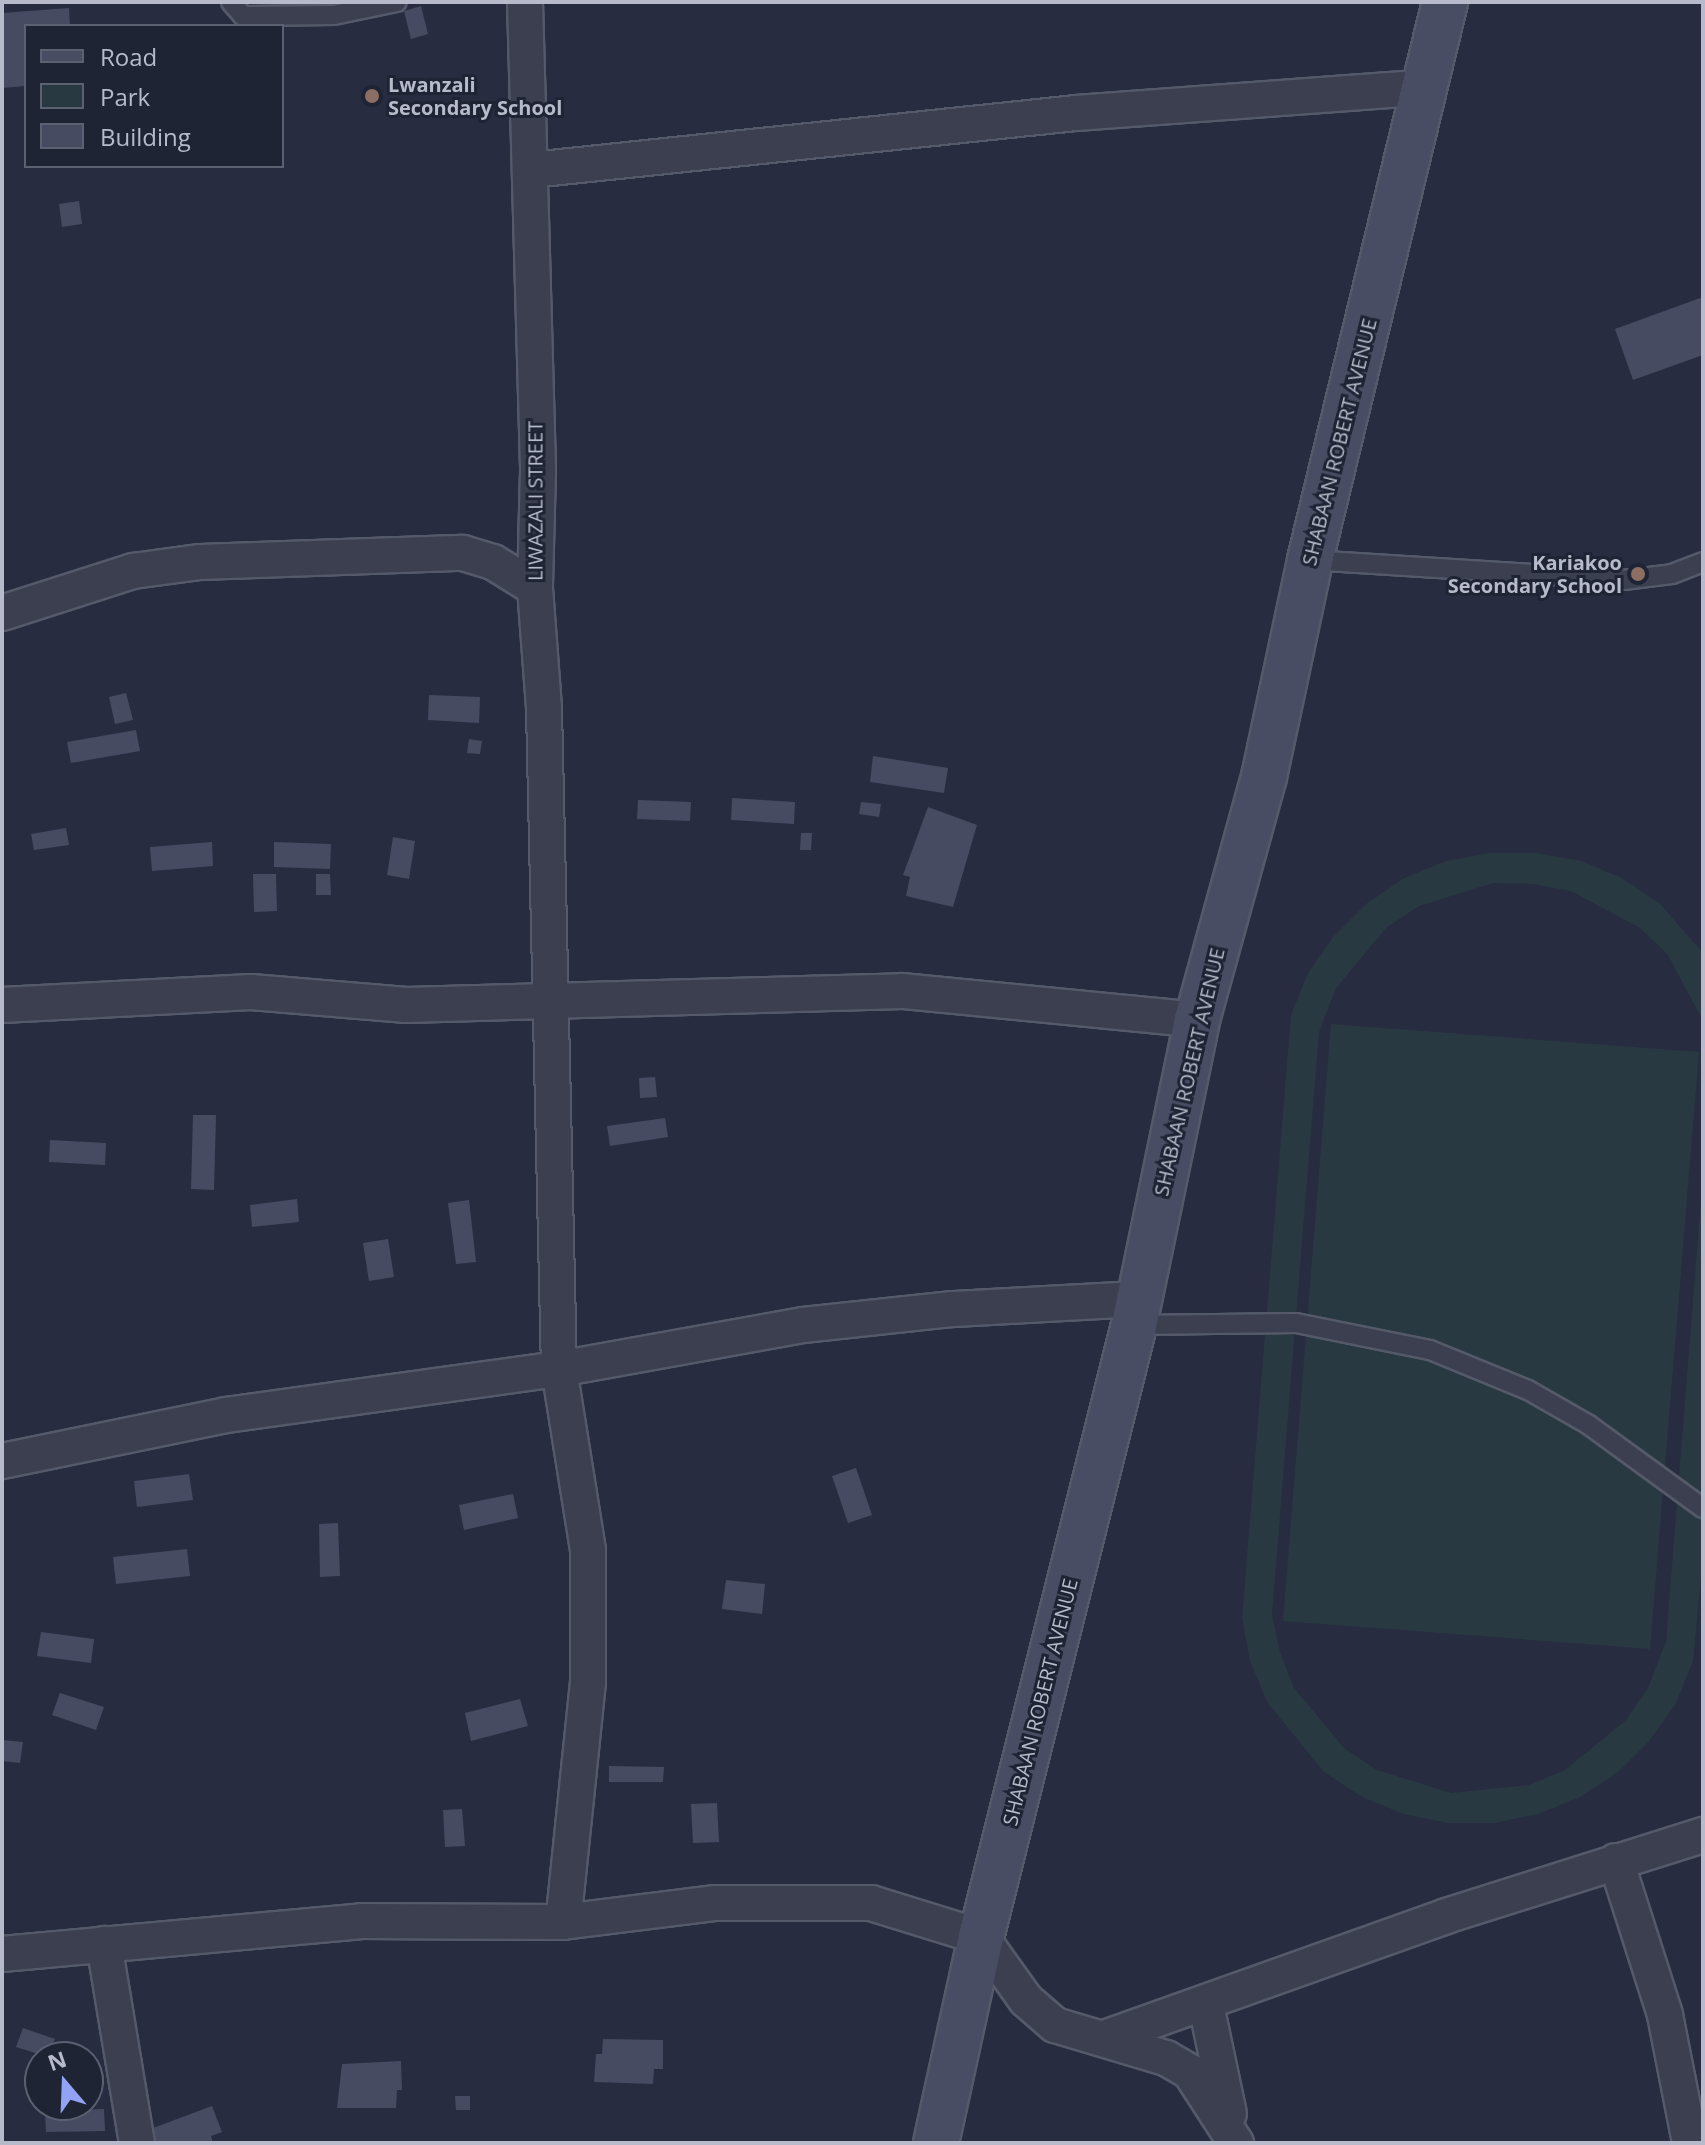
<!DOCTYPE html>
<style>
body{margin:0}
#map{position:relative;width:1705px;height:2145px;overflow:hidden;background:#272c40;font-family:"Open Sans",sans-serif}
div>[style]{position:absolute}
.green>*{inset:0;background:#293941}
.building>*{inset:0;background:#464b62}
.roads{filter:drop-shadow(2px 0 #555a6a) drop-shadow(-2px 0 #555a6a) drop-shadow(0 2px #555a6a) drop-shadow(0 -2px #555a6a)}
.lane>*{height:18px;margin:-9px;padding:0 9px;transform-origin:9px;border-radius:9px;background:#3b3f50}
.street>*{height:34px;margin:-17px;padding:0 17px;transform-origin:17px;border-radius:17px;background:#3b3f50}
.secondary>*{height:44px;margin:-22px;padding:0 22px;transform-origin:22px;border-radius:22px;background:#494d63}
.dots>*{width:22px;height:22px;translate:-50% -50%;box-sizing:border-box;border:4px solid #1f2435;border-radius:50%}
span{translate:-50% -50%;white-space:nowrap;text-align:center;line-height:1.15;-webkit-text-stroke:6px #1f2435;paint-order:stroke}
.poi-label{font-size:20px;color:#b7baca;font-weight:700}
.left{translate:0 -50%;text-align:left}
.right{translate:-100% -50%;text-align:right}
.street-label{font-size:20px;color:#b7baca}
.frame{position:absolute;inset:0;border:4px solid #b7baca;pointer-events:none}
.legend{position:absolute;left:24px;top:24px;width:260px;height:144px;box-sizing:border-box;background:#1f2435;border:2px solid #5c6071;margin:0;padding:10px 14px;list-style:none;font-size:24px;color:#b7baca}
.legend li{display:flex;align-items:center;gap:16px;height:40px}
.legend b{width:40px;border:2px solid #5c6071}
.north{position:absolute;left:24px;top:2041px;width:80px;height:80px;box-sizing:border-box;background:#1f2435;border:2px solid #5c6071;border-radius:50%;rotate:341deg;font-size:22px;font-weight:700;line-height:32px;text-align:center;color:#b7baca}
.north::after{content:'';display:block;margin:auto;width:28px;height:36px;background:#92a2f5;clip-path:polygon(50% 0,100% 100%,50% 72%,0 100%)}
</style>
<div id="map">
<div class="green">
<i style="clip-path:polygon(1490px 853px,1536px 853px,1581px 861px,1622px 878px,1660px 904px,1703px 953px,1703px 1021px,1668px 955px,1640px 928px,1571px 891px,1533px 884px,1493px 883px,1419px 906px,1386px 928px,1336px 988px,1319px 1032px,1272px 1614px,1280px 1652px,1294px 1688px,1344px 1748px,1377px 1770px,1451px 1793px,1529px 1785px,1565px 1770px,1626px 1720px,1648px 1688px,1666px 1641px,1703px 1174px,1703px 1556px,1693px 1661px,1676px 1703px,1650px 1740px,1618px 1772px,1580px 1797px,1538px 1814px,1494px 1823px,1448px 1823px,1404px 1814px,1362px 1797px,1324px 1772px,1267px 1702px,1250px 1661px,1242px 1618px,1291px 1015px,1308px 973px,1334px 936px,1366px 904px,1404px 878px,1446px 861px)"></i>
<i style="clip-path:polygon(1331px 1024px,1699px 1052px,1650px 1649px,1283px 1621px)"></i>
</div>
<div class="building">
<i style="clip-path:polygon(421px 6px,428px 34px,411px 39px,404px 11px)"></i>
<i style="clip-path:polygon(69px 8px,70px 26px,26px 26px,26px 86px,2px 88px,2px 13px)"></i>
<i style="clip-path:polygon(79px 201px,82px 224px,62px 227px,59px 204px)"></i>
<i style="clip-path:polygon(1703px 297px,1703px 355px,1633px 380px,1615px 329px)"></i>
<i style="clip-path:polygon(126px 693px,133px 720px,115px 724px,109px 697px)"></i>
<i style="clip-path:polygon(429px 695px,480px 697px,479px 723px,428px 720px)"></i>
<i style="clip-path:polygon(136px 730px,140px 751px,71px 763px,67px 742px)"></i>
<i style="clip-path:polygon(469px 739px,482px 741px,480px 754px,467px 753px)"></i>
<i style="clip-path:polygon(873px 756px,948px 768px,944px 793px,870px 782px)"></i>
<i style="clip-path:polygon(732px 798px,795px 802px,794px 824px,731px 820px)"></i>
<i style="clip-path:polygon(638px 800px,691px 802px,690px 821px,637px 819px)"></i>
<i style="clip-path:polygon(861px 802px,881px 804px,879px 817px,859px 814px)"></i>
<i style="clip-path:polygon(928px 807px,977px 825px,953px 907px,906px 896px,910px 877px,903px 875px)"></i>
<i style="clip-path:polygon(66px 828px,69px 845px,34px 850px,31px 834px)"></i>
<i style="clip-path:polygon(801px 833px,812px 833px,811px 850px,800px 850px)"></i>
<i style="clip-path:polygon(393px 837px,415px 841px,409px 879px,387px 875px)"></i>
<i style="clip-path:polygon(212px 842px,213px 866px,152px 871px,150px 847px)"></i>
<i style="clip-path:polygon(274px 842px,331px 844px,330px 869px,274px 867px)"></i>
<i style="clip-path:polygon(253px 874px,276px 874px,277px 911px,254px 912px)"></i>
<i style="clip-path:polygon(316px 874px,330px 874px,331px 895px,316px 895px)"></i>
<i style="clip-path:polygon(655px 1077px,657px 1097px,640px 1098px,639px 1078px)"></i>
<i style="clip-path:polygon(193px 1115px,216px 1115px,214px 1190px,191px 1189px)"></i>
<i style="clip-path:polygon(665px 1118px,668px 1137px,610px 1146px,607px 1126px)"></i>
<i style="clip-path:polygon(50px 1140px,106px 1143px,105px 1165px,49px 1162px)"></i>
<i style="clip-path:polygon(297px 1199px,299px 1222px,252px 1227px,250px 1205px)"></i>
<i style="clip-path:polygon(469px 1200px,476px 1262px,456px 1264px,448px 1203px)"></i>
<i style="clip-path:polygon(388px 1239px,394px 1277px,369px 1281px,363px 1243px)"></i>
<i style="clip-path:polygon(856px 1468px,872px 1515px,848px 1523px,832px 1476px)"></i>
<i style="clip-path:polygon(189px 1474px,193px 1500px,137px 1507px,134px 1481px)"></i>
<i style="clip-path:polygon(513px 1494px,518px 1518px,464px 1530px,459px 1505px)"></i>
<i style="clip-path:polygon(338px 1523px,340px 1576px,320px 1577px,319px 1524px)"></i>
<i style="clip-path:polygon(187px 1549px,190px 1576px,116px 1584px,113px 1557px)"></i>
<i style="clip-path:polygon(726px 1580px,765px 1584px,762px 1614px,722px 1609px)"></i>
<i style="clip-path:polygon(41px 1632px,94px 1639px,91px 1663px,37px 1656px)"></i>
<i style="clip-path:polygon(60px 1693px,104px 1707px,96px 1730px,52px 1715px)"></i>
<i style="clip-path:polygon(520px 1699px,528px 1726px,471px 1741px,465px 1713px)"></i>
<i style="clip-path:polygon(2px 1740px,23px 1742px,20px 1763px,2px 1761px)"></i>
<i style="clip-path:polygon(609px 1766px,664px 1767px,663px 1782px,609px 1782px)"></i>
<i style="clip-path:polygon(717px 1803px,719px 1842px,693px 1843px,691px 1804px)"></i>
<i style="clip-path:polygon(462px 1809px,465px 1846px,445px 1847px,443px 1810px)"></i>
<i style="clip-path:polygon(23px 2028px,55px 2039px,48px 2057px,16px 2047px)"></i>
<i style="clip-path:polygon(603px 2039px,663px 2040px,663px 2069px,654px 2069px,653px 2084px,594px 2082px,596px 2054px,602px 2054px)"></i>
<i style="clip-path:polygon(401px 2061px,402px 2090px,397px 2090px,396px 2108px,337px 2108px,342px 2064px)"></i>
<i style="clip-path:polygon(455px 2096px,470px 2096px,470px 2110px,456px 2110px)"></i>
<i style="clip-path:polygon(212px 2106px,222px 2132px,211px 2136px,213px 2143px,150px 2143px,145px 2131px)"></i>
<i style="clip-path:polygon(104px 2109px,105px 2131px,46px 2132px,45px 2111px)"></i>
</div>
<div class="roads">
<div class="lane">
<i style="left:231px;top:2px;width:18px;rotate:49deg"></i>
<i style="left:243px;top:16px;width:91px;rotate:-0.6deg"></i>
<i style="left:334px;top:15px;width:64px;rotate:-11.7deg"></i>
<i style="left:1310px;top:560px;width:315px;rotate:3.6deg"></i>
<i style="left:1624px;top:580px;width:48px;rotate:-7.1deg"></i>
<i style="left:1672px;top:574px;width:33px;rotate:-21deg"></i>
<i style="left:1134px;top:1325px;width:162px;rotate:-0.7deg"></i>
<i style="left:1296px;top:1323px;width:137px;rotate:11.4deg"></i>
<i style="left:1430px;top:1350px;width:106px;rotate:22.2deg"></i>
<i style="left:1528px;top:1390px;width:70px;rotate:29.8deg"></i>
<i style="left:1589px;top:1425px;width:141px;rotate:36.1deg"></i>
</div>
<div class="street">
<i style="left:525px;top:2px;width:469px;rotate:88.4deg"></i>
<i style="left:538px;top:471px;width:117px;rotate:91.5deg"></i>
<i style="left:535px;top:588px;width:121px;rotate:85.7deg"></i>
<i style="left:544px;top:709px;width:660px;rotate:88.7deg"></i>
<i style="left:559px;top:1369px;width:184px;rotate:80.9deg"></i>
<i style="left:588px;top:1551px;width:131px;rotate:90deg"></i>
<i style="left:588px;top:1682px;width:241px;rotate:95.9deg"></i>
<i style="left:532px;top:170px;width:547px;rotate:-5.98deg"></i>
<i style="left:1076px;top:113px;width:352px;rotate:-4.2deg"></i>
<i style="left:2px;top:613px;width:138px;rotate:-17.8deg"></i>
<i style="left:133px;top:571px;width:68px;rotate:-7.7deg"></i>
<i style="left:200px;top:562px;width:263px;rotate:-2deg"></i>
<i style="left:463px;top:553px;width:31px;rotate:17deg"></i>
<i style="left:493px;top:562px;width:49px;rotate:31.8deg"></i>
<i style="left:2px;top:1005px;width:249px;rotate:-3deg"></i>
<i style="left:251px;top:992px;width:156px;rotate:4.8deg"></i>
<i style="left:406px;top:1005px;width:497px;rotate:-1.6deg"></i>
<i style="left:903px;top:991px;width:295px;rotate:5.6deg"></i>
<i style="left:2px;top:1461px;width:229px;rotate:-11.6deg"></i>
<i style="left:226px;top:1415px;width:336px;rotate:-7.9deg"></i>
<i style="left:559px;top:1369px;width:248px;rotate:-10.2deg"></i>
<i style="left:803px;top:1325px;width:151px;rotate:-6.1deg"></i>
<i style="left:953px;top:1309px;width:186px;rotate:-3.1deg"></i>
<i style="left:1616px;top:1861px;width:162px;rotate:72.3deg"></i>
<i style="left:1665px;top:2015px;width:130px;rotate:78.9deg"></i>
<i style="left:104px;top:1944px;width:202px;rotate:80.6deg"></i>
<i style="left:2px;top:1954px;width:362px;rotate:-5.2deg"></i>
<i style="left:362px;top:1921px;width:201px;rotate:0.3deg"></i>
<i style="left:563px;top:1922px;width:154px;rotate:-7.1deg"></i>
<i style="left:716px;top:1903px;width:155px"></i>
<i style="left:871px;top:1903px;width:115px;rotate:17.2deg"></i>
<i style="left:981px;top:1937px;width:77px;rotate:54.5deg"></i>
<i style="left:1026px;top:2000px;width:38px;rotate:41deg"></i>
<i style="left:1055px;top:2025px;width:116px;rotate:16.6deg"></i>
<i style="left:1166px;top:2058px;width:28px;rotate:30deg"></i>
<i style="left:1190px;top:2072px;width:85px;rotate:57.1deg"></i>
<i style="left:1206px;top:2005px;width:111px;rotate:78.1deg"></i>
<i style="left:1107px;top:2037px;width:360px;rotate:-19.6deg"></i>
<i style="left:1446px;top:1916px;width:269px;rotate:-17.5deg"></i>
</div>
<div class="secondary">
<i style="left:936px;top:2143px;width:211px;rotate:-77.7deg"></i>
<i style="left:981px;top:1937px;width:631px;rotate:-75.96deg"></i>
<i style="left:1134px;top:1325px;width:311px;rotate:-78.3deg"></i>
<i style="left:1197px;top:1020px;width:252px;rotate:-74.6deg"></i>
<i style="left:1264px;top:777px;width:222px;rotate:-78deg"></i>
<i style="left:1310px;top:560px;width:574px;rotate:-76.4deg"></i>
</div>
</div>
<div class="dots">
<i style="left:372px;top:96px;background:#8d6e63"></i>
<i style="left:1638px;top:574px;background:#8d6e63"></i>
</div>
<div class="poi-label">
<span class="left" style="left:388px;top:96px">Lwanzali<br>Secondary School</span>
<span class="right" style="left:1622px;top:574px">Kariakoo<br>Secondary School</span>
</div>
<div class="street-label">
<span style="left:1339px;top:442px;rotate:-76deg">SHABAAN ROBERT AVENUE</span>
<span style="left:535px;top:501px;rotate:-90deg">LIWAZALI STREET</span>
<span style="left:1189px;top:1072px;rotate:-77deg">SHABAAN ROBERT AVENUE</span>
<span style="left:1040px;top:1702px;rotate:-76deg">SHABAAN ROBERT AVENUE</span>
</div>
<div class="frame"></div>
<ul class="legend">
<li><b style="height:10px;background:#494d63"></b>Road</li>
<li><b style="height:22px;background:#293941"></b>Park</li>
<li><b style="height:22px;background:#464b62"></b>Building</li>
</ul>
<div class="north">N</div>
</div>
